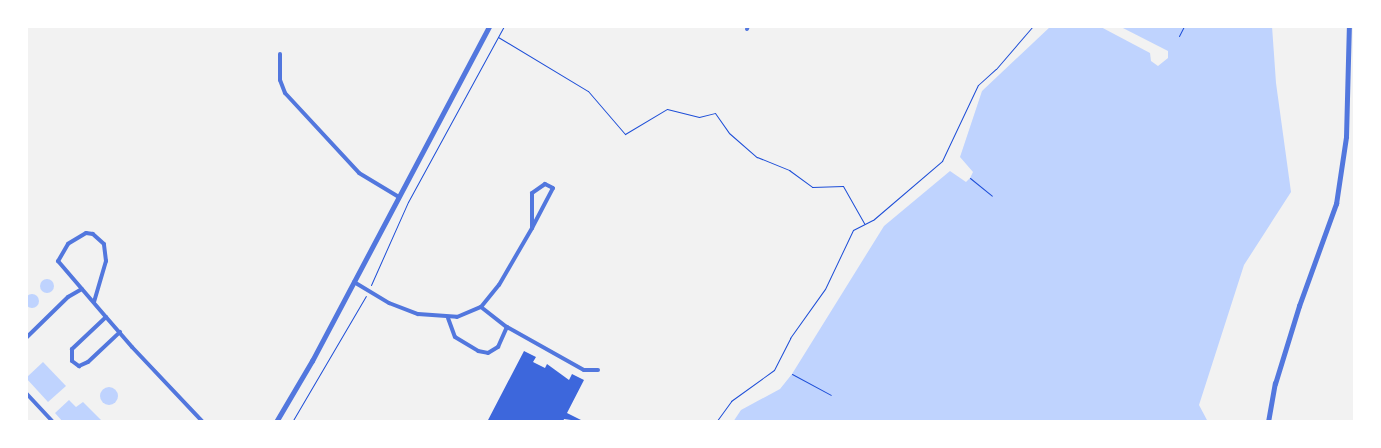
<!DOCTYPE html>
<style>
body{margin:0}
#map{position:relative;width:1381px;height:448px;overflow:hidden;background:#f2f2f2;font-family:"Source Serif 4",serif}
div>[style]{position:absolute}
.water>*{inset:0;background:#bfd3fe}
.round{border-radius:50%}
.building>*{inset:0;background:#3d67dc}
.path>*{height:1px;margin:-0.5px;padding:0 0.5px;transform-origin:0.5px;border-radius:0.5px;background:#1d4ed8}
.minor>*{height:4px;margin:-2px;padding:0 2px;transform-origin:2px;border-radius:2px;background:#5277de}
.tertiary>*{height:4.5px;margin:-2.25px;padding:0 2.25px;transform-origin:2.25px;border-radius:2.25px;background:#5277de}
span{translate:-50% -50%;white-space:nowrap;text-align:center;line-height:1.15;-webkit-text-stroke:5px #fff;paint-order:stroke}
.frame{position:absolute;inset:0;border:28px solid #fff;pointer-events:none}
</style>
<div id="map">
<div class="water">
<i style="clip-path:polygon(1051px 26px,1099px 26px,1150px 53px,1151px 61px,1158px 66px,1168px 58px,1168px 51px,1119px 26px,1272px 26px,1276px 83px,1291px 192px,1244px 265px,1199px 405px,1208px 422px,733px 422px,741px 410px,780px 389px,792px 374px,884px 226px,950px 171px,966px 182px,970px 178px,973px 172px,960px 157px,982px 91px)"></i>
<i class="round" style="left:40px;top:279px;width:14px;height:14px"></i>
<i class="round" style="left:25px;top:294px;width:14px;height:14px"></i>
<i style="clip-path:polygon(43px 362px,66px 386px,48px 402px,26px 378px)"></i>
<i class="round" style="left:100px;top:387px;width:18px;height:18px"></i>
<i style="clip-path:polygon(69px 400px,76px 407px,83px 402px,103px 422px,63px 422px,55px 413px)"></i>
</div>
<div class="building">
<i style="clip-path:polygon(524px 351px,536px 357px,533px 362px,545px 368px,547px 364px,569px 380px,572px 374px,584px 380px,567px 413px,585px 422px,564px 419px,563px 422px,487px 422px)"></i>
</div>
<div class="path">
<i style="left:1179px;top:36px;width:11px;rotate:-63deg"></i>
<i style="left:498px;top:37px;width:105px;rotate:31deg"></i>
<i style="left:588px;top:91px;width:57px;rotate:49.3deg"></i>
<i style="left:625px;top:134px;width:49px;rotate:-30.8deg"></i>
<i style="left:667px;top:109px;width:33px;rotate:14deg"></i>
<i style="left:699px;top:117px;width:16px;rotate:-14deg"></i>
<i style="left:715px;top:113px;width:24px;rotate:55deg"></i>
<i style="left:729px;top:133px;width:37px;rotate:41deg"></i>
<i style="left:757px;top:157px;width:35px;rotate:22deg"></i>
<i style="left:789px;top:170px;width:29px;rotate:36deg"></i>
<i style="left:812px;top:187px;width:31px;rotate:-2deg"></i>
<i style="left:843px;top:186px;width:43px;rotate:60.4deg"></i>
<i style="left:970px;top:178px;width:28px;rotate:39deg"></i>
<i style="left:371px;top:285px;width:91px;rotate:-66deg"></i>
<i style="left:408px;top:202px;width:200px;rotate:-61.4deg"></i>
<i style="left:792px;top:374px;width:44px;rotate:28.3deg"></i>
<i style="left:292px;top:422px;width:146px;rotate:-59.6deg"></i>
<i style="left:716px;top:422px;width:26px;rotate:-54deg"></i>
<i style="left:731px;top:401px;width:53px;rotate:-35.8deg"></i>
<i style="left:774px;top:370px;width:36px;rotate:-63deg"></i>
<i style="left:790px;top:338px;width:60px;rotate:-54.5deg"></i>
<i style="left:825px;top:289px;width:65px;rotate:-64.6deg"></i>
<i style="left:853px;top:230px;width:22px;rotate:-27deg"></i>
<i style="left:873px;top:220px;width:91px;rotate:-40.5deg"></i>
<i style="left:942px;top:161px;width:84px;rotate:-64.7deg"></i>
<i style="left:978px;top:85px;width:24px;rotate:-42deg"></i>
<i style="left:996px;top:69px;width:57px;rotate:-49.3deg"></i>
</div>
<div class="minor">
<i style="left:747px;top:29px;width:3px;rotate:-72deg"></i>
<i style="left:280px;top:54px;width:26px;rotate:90deg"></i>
<i style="left:280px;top:80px;width:14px;rotate:69deg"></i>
<i style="left:285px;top:93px;width:109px;rotate:47.2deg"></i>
<i style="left:359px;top:173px;width:47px;rotate:31deg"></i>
<i style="left:354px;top:282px;width:41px;rotate:31deg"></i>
<i style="left:389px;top:303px;width:31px;rotate:21deg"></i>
<i style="left:418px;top:314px;width:39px;rotate:4deg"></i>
<i style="left:457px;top:317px;width:26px;rotate:-23deg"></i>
<i style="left:481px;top:307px;width:28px;rotate:-51deg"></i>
<i style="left:499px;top:285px;width:66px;rotate:-59.9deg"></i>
<i style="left:532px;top:228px;width:45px;rotate:-62.3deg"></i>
<i style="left:553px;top:188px;width:9px;rotate:-153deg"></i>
<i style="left:545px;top:184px;width:16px;rotate:145deg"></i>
<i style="left:532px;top:193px;width:35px;rotate:90deg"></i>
<i style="left:94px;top:302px;width:43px;rotate:-73.7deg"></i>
<i style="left:106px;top:261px;width:17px;rotate:-97deg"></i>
<i style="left:104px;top:244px;width:15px;rotate:-138deg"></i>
<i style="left:93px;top:234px;width:7px;rotate:-172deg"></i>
<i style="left:86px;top:233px;width:21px;rotate:149deg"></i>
<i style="left:68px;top:244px;width:20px;rotate:120deg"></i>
<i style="left:58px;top:261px;width:74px;rotate:49.4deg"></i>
<i style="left:106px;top:317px;width:40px;rotate:49deg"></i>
<i style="left:132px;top:347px;width:103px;rotate:46.6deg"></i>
<i style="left:481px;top:307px;width:33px;rotate:38deg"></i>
<i style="left:507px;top:327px;width:88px;rotate:29.2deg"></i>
<i style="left:584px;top:370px;width:14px"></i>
<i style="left:106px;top:317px;width:47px;rotate:136.7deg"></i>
<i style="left:72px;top:349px;width:12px;rotate:90deg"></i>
<i style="left:72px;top:361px;width:9px;rotate:36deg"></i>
<i style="left:79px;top:366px;width:10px;rotate:-24deg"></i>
<i style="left:88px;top:362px;width:44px;rotate:-43.2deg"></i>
<i style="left:448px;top:318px;width:20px;rotate:70deg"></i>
<i style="left:455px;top:337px;width:27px;rotate:31deg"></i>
<i style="left:478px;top:351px;width:10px;rotate:11deg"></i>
<i style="left:488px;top:353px;width:12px;rotate:-31deg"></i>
<i style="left:498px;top:347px;width:22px;rotate:-66deg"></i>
<i style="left:26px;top:338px;width:59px;rotate:-44.3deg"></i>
<i style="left:68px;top:297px;width:16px;rotate:-30deg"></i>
<i style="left:26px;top:393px;width:40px;rotate:47deg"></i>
</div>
<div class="tertiary">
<i style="left:276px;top:422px;width:71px;rotate:-59.5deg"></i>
<i style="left:312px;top:361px;width:379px;rotate:-62.1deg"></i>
<i style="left:1268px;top:422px;width:39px;rotate:-80deg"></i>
<i style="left:1275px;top:384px;width:82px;rotate:-72.9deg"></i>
<i style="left:1299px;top:306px;width:109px;rotate:-70.1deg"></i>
<i style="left:1336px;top:204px;width:68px;rotate:-81.5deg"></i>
<i style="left:1346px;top:137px;width:111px;rotate:-88.5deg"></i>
</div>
<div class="frame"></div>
</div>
